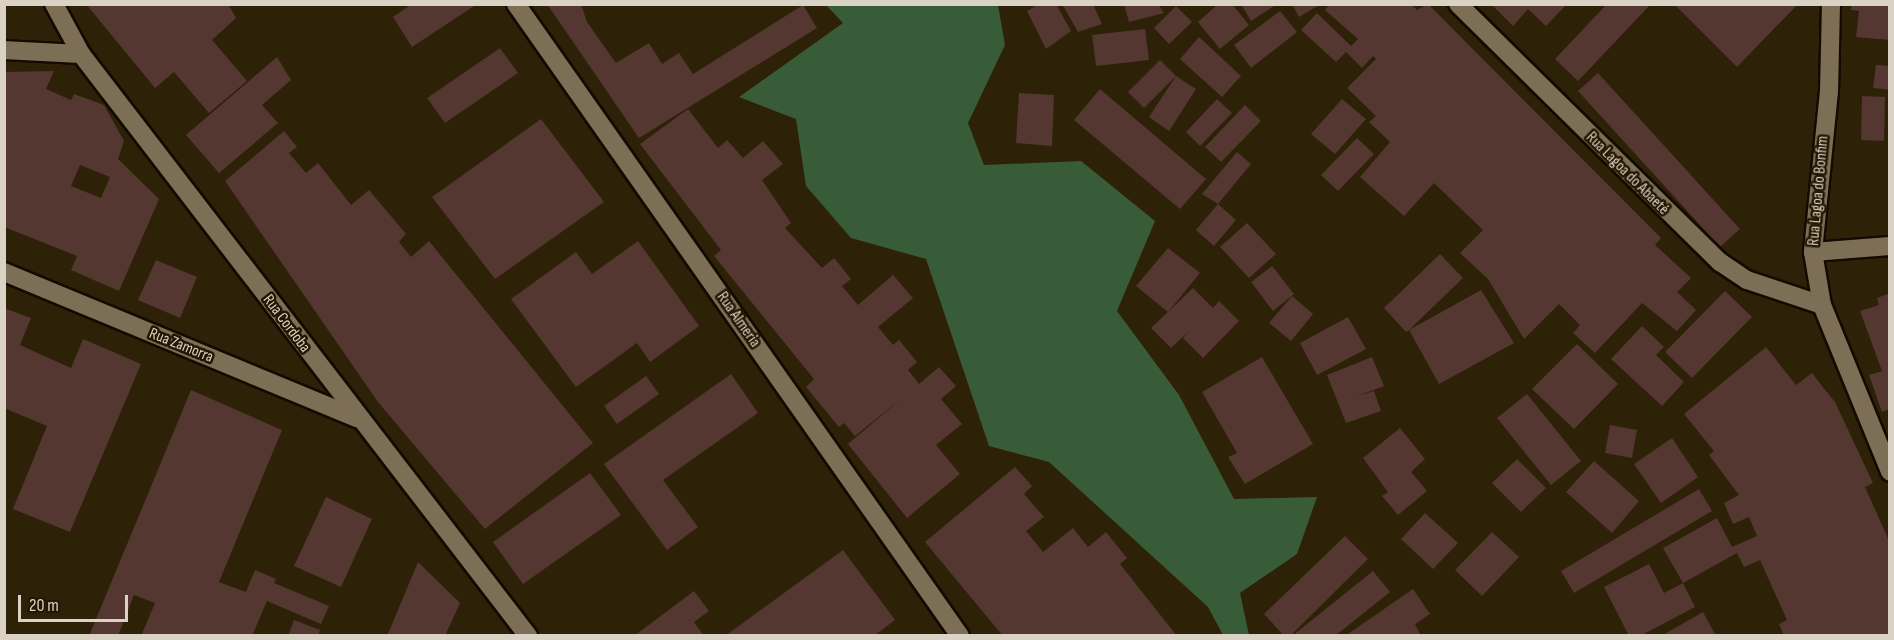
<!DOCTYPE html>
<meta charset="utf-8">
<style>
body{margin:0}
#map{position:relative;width:1894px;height:640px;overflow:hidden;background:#2d2108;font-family:"Sofia Sans Condensed",sans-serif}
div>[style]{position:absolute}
.forest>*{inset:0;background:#395c38}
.building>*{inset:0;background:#533730}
.roads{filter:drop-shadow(2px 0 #150a00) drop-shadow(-2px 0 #150a00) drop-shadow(0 2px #150a00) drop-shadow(0 -2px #150a00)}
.minor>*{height:18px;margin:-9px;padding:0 9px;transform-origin:9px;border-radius:9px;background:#7d6f56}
span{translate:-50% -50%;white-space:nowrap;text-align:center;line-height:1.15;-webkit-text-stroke:5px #231701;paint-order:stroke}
.street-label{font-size:16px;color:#dad2c4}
.frame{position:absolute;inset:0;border:6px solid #dad2c4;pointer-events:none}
.scale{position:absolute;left:18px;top:595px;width:110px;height:27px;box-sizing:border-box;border:3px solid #dad2c4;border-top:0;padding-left:8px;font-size:18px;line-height:21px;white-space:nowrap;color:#dad2c4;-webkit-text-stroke:4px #231701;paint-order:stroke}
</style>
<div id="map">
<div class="forest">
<i style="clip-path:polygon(826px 5px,998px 5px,1005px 45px,968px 123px,984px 165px,1081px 161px,1155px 221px,1117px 311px,1179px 395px,1234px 499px,1317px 497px,1297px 554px,1240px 593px,1249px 635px,1223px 635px,1208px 607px,1049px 462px,989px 446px,926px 259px,851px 238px,806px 186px,796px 119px,739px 97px,843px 23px)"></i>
</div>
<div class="building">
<i style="clip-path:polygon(86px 4px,228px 4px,236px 18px,212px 40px,247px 81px,209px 113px,174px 72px,155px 88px)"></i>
<i style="clip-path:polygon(412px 4px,477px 4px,412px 47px,393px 17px)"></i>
<i style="clip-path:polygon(547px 4px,581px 4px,587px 22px,616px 63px,649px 43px,662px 64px,679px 53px,693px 74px,803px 5px,817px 28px,639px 138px)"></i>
<i style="clip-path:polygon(1039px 4px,1056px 4px,1071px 31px,1046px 49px,1027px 11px)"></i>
<i style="clip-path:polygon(1062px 4px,1093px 4px,1102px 24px,1078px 32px)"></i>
<i style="clip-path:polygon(1124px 4px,1158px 4px,1164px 13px,1129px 22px)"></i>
<i style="clip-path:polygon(1218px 4px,1232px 4px,1249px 25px,1220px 49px,1198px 22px)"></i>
<i style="clip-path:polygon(1241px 4px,1277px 4px,1251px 21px)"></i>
<i style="clip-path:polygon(1292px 4px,1321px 4px,1299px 17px)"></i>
<i style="clip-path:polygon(1330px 4px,1411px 4px,1417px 10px,1428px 4px,1661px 238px,1655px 245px,1691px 278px,1677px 292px,1696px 310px,1677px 331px,1642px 303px,1595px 353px,1573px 333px,1580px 325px,1559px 304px,1524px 339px,1488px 279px,1460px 253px,1483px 230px,1434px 183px,1404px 216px,1360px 177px,1390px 142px,1369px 122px,1376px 116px,1347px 88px,1376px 59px,1373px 56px,1362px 68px,1346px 52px,1336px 62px,1301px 30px,1317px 13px,1351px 46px,1358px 39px,1325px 10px)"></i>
<i style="clip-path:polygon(1491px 4px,1567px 4px,1546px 26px,1528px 9px,1513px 26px)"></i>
<i style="clip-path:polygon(1607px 4px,1651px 4px,1578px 81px,1555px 59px)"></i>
<i style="clip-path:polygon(1674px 4px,1798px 4px,1737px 67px)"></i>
<i style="clip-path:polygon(1852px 4px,1890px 4px,1890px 40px,1856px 37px,1859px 11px,1851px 10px)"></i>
<i style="clip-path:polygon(1176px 6px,1192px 22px,1169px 44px,1154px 28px)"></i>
<i style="clip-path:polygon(1280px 11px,1297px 32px,1251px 68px,1234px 45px)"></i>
<i style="clip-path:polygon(1145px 29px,1149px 60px,1096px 66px,1092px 35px)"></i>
<i style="clip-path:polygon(1199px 37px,1241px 76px,1222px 97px,1180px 59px)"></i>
<i style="clip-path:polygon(500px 48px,518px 73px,445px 123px,427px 98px)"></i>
<i style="clip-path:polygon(277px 57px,291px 80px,262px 105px,278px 123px,219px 173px,186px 135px)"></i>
<i style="clip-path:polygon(1160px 60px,1176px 76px,1144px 108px,1128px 92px)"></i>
<i style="clip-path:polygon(1876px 65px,1890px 66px,1890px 90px,1873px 88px)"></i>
<i style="clip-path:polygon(evenodd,54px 71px,46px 89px,71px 100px,74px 94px,104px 105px,124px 141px,118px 159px,159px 199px,119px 291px,71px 270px,77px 256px,4px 227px,4px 72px,54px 71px,80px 165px,110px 177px,101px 198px,71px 186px,80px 165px)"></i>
<i style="clip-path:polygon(1598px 73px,1740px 229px,1720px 247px,1578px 91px)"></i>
<i style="clip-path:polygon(1176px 76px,1196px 89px,1169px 131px,1149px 117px)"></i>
<i style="clip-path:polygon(1100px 89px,1206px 179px,1180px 209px,1074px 120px)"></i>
<i style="clip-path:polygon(1019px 93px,1054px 95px,1052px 146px,1016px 143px)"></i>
<i style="clip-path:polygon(1862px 96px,1885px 97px,1884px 141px,1861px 140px)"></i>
<i style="clip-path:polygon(1217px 99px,1232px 113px,1200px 146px,1186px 132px)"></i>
<i style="clip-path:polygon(1342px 99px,1366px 119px,1335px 154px,1311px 134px)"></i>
<i style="clip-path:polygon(1245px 105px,1261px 121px,1221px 162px,1205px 147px)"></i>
<i style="clip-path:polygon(688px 109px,718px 148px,727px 140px,743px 158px,763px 141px,783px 164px,762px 180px,791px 223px,785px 228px,822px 268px,834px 258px,851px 279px,842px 286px,858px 305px,893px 275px,913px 298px,878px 327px,893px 345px,899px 340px,917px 362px,908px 370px,919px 384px,939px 367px,956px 386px,941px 399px,962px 424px,936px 445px,960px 474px,907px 518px,848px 444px,902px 398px,855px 436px,844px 423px,839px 427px,806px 387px,814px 379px,714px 256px,721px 250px,640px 144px)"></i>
<i style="clip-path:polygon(541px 119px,604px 202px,495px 279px,432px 197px)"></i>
<i style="clip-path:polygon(284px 131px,297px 147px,289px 153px,306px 173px,318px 163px,351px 205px,369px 190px,406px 234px,399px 242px,411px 257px,429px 241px,593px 443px,485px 529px,378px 402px,225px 181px)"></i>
<i style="clip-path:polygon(1357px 138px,1374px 154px,1338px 191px,1321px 175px)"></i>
<i style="clip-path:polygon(1237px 152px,1251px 164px,1218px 204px,1202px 194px)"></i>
<i style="clip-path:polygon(1218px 204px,1236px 220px,1214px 246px,1196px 230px)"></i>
<i style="clip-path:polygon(1247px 223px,1276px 254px,1249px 278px,1220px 247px)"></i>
<i style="clip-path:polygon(638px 241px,699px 326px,650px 362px,637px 343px,576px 387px,511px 299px,576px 252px,592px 274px)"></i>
<i style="clip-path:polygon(1168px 248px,1200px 273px,1168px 312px,1136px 286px)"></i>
<i style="clip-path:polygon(1440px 254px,1463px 278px,1409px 330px,1481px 290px,1514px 343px,1439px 384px,1409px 330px,1406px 332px,1384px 308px)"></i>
<i style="clip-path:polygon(156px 260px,197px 277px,180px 318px,138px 300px)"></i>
<i style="clip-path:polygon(1272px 266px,1294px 294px,1273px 311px,1251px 282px)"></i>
<i style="clip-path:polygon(1193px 288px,1213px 308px,1219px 301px,1239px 321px,1203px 358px,1183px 338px,1188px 332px,1171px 348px,1151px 328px)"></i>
<i style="clip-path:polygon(1725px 291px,1752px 317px,1692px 378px,1665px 352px)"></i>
<i style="clip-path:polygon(1890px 293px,1890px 409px,1882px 412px,1869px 375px,1882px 371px,1860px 311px,1879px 305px,1877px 298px)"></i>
<i style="clip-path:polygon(1292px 296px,1313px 314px,1291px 341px,1269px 323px)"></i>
<i style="clip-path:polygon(4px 308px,31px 318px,20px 345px,71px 368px,83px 339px,141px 364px,70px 532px,13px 509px,47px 426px,4px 408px)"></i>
<i style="clip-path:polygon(1348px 317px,1366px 349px,1317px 375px,1300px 343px)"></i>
<i style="clip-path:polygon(1642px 326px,1664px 347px,1656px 355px,1684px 382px,1662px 406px,1611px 359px)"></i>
<i style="clip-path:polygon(1577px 344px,1618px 384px,1574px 429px,1532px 389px)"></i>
<i style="clip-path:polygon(1766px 347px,1796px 385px,1812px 373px,1822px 386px,1835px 402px,1873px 483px,1865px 487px,1890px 543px,1890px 636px,1784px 636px,1779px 624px,1787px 620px,1760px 560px,1744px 567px,1737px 553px,1683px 583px,1663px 548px,1717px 518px,1732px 547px,1757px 536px,1749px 517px,1733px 524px,1724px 503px,1739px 495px,1709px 455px,1714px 451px,1684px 414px)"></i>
<i style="clip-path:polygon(1262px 357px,1313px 444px,1245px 484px,1228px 457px,1237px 453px,1202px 392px)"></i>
<i style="clip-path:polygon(1372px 357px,1384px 386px,1355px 397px,1374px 391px,1381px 411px,1346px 423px,1327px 375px)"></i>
<i style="clip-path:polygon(731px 374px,758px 413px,663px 480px,698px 527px,667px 550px,604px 464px)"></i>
<i style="clip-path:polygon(646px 376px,659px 394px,617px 424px,604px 406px)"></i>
<i style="clip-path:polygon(191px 390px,282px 430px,219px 582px,246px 592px,255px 570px,276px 579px,274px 583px,329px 606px,321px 624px,267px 601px,252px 636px,141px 636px,155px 603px,134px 595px,118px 636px,89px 636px)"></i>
<i style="clip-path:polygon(1527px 394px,1581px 461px,1551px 485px,1497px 418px)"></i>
<i style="clip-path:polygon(1610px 425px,1637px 430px,1632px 458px,1605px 453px)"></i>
<i style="clip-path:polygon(1400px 428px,1425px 459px,1411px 472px,1427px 491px,1398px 515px,1382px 496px,1388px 492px,1363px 458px)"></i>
<i style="clip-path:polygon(1672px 438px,1698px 477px,1661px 503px,1634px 464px)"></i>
<i style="clip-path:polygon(1517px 459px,1546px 488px,1521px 512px,1492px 483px)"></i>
<i style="clip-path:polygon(1594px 461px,1639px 501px,1612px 533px,1566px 492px)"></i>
<i style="clip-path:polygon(1015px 467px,1032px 486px,1024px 494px,1044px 517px,1026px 531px,1043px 552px,1073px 528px,1088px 547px,1106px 532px,1127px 558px,1120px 564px,1177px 636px,1003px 636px,925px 542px)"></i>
<i style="clip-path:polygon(590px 473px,621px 515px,523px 584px,493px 542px)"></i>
<i style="clip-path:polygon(1699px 489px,1712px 511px,1574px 593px,1561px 571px)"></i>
<i style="clip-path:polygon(326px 497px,372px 519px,341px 587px,294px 566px)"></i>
<i style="clip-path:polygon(1425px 513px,1458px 543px,1433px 569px,1401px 539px)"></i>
<i style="clip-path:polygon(1492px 532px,1519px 557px,1482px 596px,1455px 570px)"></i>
<i style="clip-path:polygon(1345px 536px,1368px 559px,1290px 636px,1284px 636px,1264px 614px)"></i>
<i style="clip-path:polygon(843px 550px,895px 620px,874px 636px,725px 636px)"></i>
<i style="clip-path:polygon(418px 562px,460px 603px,445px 636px,387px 636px)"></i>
<i style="clip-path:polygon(1649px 564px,1664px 593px,1683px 583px,1695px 607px,1640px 636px,1629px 636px,1604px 587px)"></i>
<i style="clip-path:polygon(1373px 571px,1390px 592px,1335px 636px,1292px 636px)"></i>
<i style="clip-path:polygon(1413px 589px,1430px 614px,1415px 624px,1421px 636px,1345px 636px)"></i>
<i style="clip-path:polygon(694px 591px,709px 611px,694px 622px,704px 636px,634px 636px)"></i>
<i style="clip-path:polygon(1703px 612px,1716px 636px,1661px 636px)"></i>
<i style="clip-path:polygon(294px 620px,320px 630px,318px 636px,288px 636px)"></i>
</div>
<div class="roads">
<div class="minor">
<i style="left:54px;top:4px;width:57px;rotate:61.6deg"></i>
<i style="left:81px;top:54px;width:734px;rotate:52.47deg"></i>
<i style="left:516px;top:4px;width:772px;rotate:54.91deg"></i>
<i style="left:1458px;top:4px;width:368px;rotate:44.6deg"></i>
<i style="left:1720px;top:262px;width:32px;rotate:34deg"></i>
<i style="left:1747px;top:280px;width:79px;rotate:18.4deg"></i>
<i style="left:1831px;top:4px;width:87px;rotate:91.3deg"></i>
<i style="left:1829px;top:91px;width:162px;rotate:95.7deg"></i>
<i style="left:1813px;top:252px;width:54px;rotate:80.4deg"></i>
<i style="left:1822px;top:305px;width:180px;rotate:67.8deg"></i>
<i style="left:4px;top:50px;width:77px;rotate:3deg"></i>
<i style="left:1813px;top:252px;width:77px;rotate:-4.5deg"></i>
<i style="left:4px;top:272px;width:382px;rotate:22.5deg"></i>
</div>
</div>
<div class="street-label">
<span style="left:1627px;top:174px;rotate:45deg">Rua Lagoa do Abaeté</span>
<span style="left:1819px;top:191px;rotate:-85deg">Rua Lagoa do Bonfim</span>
<span style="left:738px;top:320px;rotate:55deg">Rua Almeria</span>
<span style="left:286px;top:324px;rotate:53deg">Rua Cordoba</span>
<span style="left:181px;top:346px;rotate:22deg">Rua Zamorra</span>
</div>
<div class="frame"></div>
<div class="scale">20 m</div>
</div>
